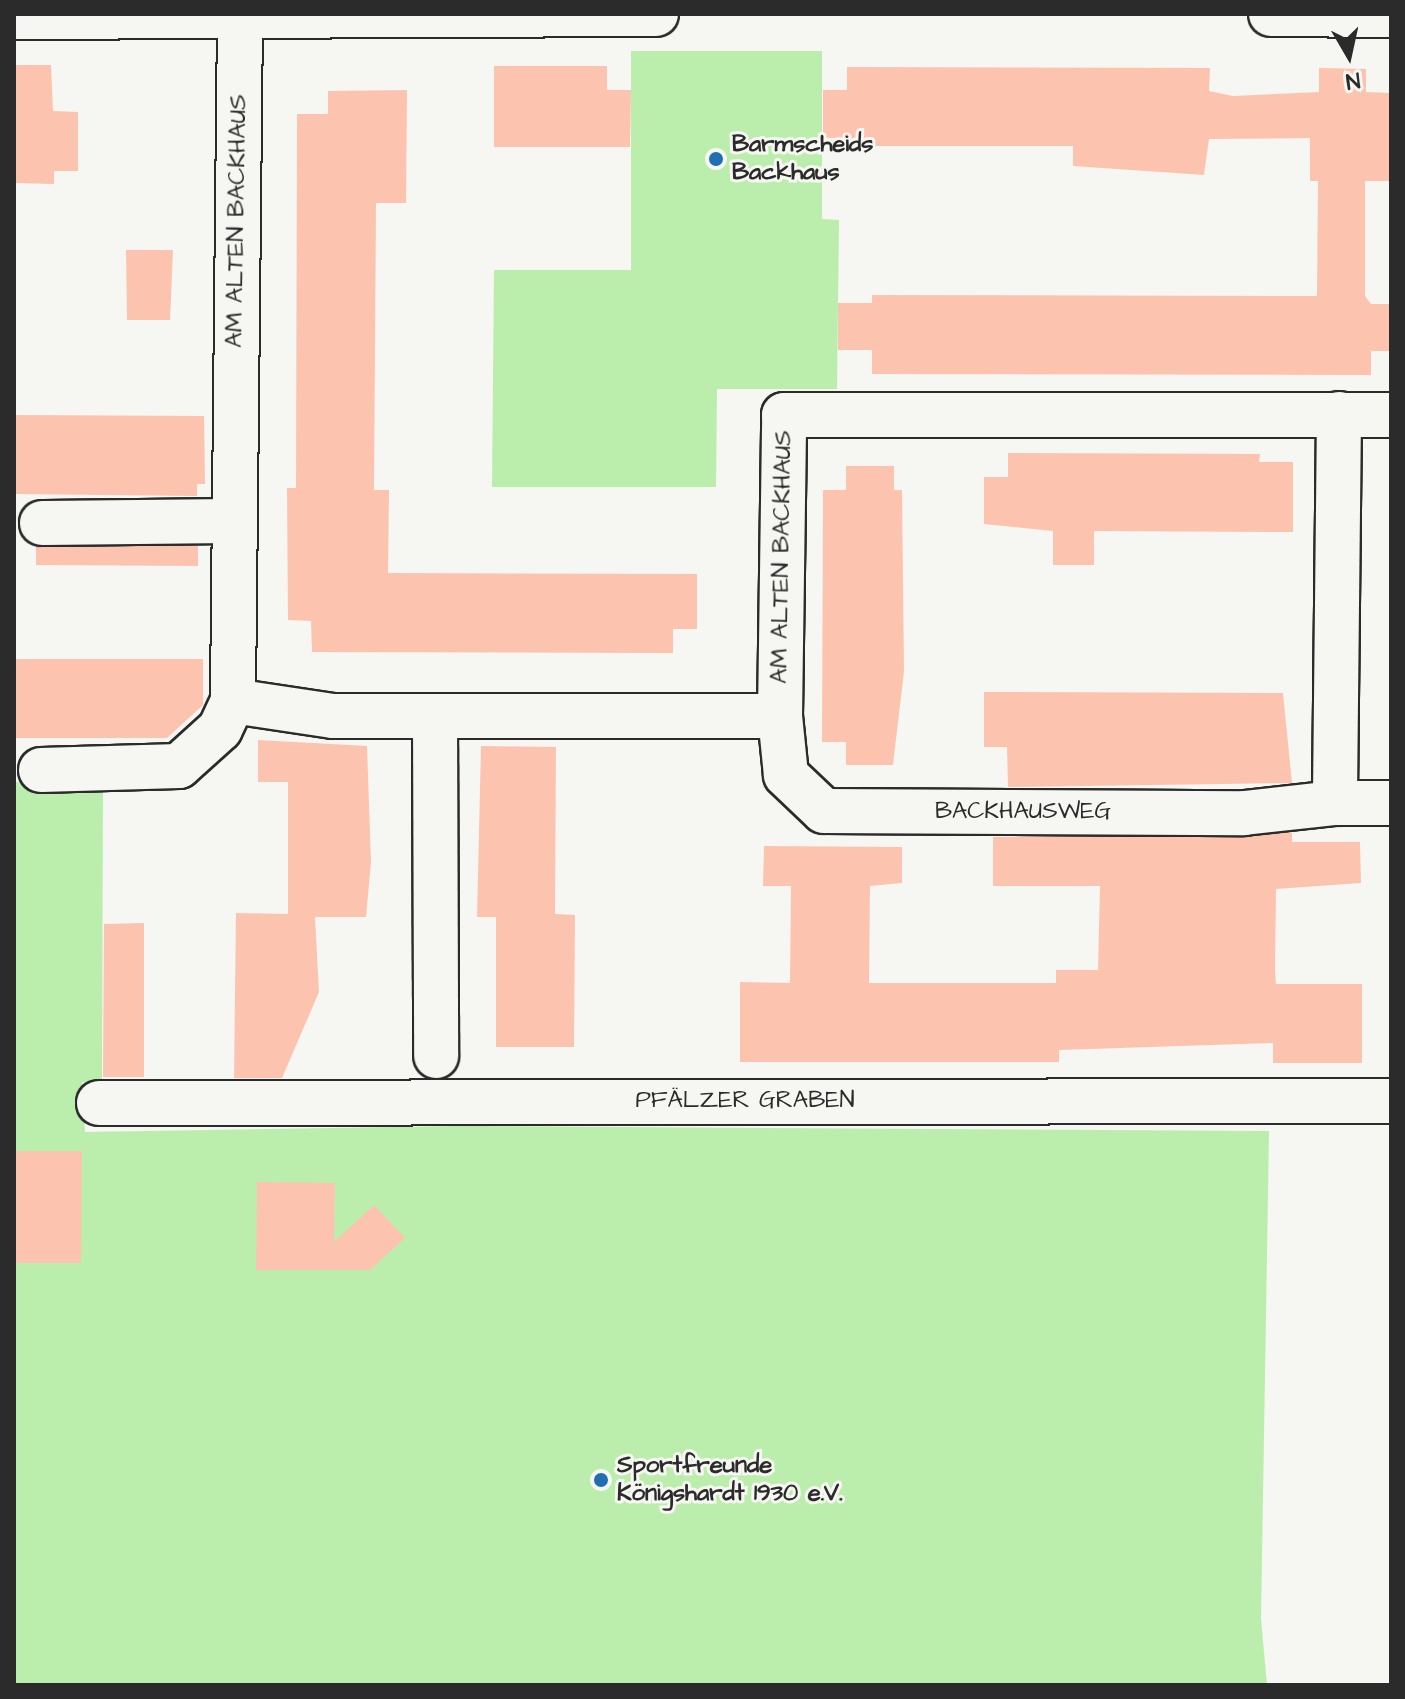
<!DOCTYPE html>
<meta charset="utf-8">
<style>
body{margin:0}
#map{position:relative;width:1405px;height:1699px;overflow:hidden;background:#f6f6f2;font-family:"Architects Daughter",sans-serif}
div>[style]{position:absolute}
.green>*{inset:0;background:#bbedac}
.building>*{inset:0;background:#fcc4af}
.roads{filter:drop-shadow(2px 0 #2b2b2b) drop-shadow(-2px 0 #2b2b2b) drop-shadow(0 2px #2b2b2b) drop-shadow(0 -2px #2b2b2b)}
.minor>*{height:44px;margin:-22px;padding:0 22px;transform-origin:22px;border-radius:22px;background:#f6f6f2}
.dots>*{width:22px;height:22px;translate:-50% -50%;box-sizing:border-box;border:4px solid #f6f6f2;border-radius:50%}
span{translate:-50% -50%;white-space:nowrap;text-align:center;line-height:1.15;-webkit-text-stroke:6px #f6f6f2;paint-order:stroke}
.poi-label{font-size:24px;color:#2b2b2b;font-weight:700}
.left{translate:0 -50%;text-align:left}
.street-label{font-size:24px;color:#2b2b2b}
.frame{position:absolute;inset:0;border:16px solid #2b2b2b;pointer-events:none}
.north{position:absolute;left:1309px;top:16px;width:80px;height:80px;-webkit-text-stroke:6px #f6f6f2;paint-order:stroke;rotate:171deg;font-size:22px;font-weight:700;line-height:32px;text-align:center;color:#2b2b2b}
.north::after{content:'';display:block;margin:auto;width:28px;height:36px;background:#2b2b2b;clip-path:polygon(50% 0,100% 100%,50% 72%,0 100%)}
</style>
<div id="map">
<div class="green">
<i style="clip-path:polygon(631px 51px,822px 51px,822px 219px,839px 220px,837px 389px,717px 389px,716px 487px,492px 487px,494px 270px,631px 270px)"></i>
<i style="clip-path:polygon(103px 781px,102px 1082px,82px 1082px,85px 1132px,454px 1126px,1269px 1131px,1261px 1619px,1267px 1685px,14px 1685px,14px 782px)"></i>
</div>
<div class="building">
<i style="clip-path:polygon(14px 65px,51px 65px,53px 111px,78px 112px,78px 171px,54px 171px,54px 184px,14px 183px)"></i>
<i style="clip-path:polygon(494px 66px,607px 66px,607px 90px,631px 90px,630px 147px,494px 147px)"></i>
<i style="clip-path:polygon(847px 67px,1210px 68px,1209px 91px,1233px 96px,1319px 92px,1319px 68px,1366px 69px,1366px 92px,1390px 93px,1389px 181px,1365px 181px,1365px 296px,1371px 304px,1391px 304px,1391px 351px,1371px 351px,1371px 375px,872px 374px,872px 350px,838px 350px,838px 303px,872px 303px,872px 295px,1317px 296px,1318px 181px,1310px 181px,1310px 138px,1209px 139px,1204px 175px,1073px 166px,1073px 146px,847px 146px,847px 138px,823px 138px,823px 90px,847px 90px)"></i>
<i style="clip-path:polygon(407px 90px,406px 203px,376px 203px,374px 490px,389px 490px,388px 573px,697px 574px,697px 629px,673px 629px,673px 653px,312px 652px,311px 621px,288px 620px,287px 488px,296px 488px,297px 114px,328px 114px,328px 91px)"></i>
<i style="clip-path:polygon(126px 250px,173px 250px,170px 320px,127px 320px)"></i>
<i style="clip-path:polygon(14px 415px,204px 416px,205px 484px,197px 484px,197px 496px,14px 494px)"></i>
<i style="clip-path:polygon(1008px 453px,1260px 454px,1259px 462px,1293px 462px,1293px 532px,1094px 531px,1094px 565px,1053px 565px,1053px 531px,984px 524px,984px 477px,1008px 477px)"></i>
<i style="clip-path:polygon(846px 466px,894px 466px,894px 490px,902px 490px,904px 671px,893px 765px,846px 765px,846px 742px,822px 742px,823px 490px,846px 490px)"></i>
<i style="clip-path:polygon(36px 546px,198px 546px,198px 566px,36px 565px)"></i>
<i style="clip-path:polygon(14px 659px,203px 659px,203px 705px,167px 738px,14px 738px)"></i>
<i style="clip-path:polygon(984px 692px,1283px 693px,1292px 783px,1008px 787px,1007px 747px,984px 747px)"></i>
<i style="clip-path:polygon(258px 740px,367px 746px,371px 862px,366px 917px,315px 917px,319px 992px,282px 1078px,234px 1078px,236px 913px,288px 914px,288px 782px,258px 782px)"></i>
<i style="clip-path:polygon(481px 746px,556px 747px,555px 914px,575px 915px,574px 1047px,496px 1047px,496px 917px,477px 917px)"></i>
<i style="clip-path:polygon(1292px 833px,1292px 842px,1360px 842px,1361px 883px,1276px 889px,1275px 970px,1276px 984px,1362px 984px,1362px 1063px,1273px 1063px,1273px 1043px,1059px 1050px,1059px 1062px,740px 1062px,740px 982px,790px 983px,791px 886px,763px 886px,764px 846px,902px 847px,902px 883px,870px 886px,869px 983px,1056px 983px,1056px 970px,1098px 970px,1100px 886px,993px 886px,993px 837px)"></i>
<i style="clip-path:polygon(144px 923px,144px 1077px,103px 1077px,104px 924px)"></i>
<i style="clip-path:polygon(14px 1151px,82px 1151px,81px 1263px,14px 1263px)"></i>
<i style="clip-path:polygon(257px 1182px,335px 1183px,334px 1242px,374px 1205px,405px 1238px,370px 1270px,256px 1270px)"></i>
</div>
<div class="roads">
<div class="minor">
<i style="left:1271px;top:14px;width:120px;rotate:0.5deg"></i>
<i style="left:14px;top:17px;width:642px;rotate:-0.27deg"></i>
<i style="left:240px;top:17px;width:684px;rotate:90.59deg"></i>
<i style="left:233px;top:701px;width:101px;rotate:8.5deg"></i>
<i style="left:333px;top:716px;width:447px"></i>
<i style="left:780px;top:716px;width:301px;rotate:-89.2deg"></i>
<i style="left:784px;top:415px;width:607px"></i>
<i style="left:1339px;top:414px;width:389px;rotate:90.6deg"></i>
<i style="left:1335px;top:803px;width:56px"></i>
<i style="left:42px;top:523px;width:191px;rotate:-0.6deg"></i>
<i style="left:780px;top:716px;width:59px;rotate:84.2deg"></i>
<i style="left:786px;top:775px;width:52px;rotate:43.5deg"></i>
<i style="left:824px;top:811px;width:420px;rotate:0.3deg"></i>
<i style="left:1244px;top:813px;width:92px;rotate:-6.3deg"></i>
<i style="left:435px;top:719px;width:337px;rotate:89.8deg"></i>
<i style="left:41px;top:770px;width:138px;rotate:-1.7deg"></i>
<i style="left:179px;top:766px;width:55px;rotate:-42.1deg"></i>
<i style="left:220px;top:729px;width:31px;rotate:-65deg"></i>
<i style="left:99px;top:1103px;width:1292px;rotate:-0.09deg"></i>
</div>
</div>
<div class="dots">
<i style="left:716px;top:159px;background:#1f6fb2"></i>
<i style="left:601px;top:1480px;background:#1f6fb2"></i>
</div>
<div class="poi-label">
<span class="left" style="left:732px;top:159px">Barmscheids<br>Backhaus</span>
<span class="left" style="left:617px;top:1480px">Sportfreunde<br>Königshardt 1930 e.V.</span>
</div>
<div class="street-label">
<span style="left:237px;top:221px;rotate:-89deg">AM ALTEN BACKHAUS</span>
<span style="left:782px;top:557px;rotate:-89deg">AM ALTEN BACKHAUS</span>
<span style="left:1023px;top:812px">BACKHAUSWEG</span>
<span style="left:745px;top:1101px">PFÄLZER GRABEN</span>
</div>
<div class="frame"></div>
<div class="north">N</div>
</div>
